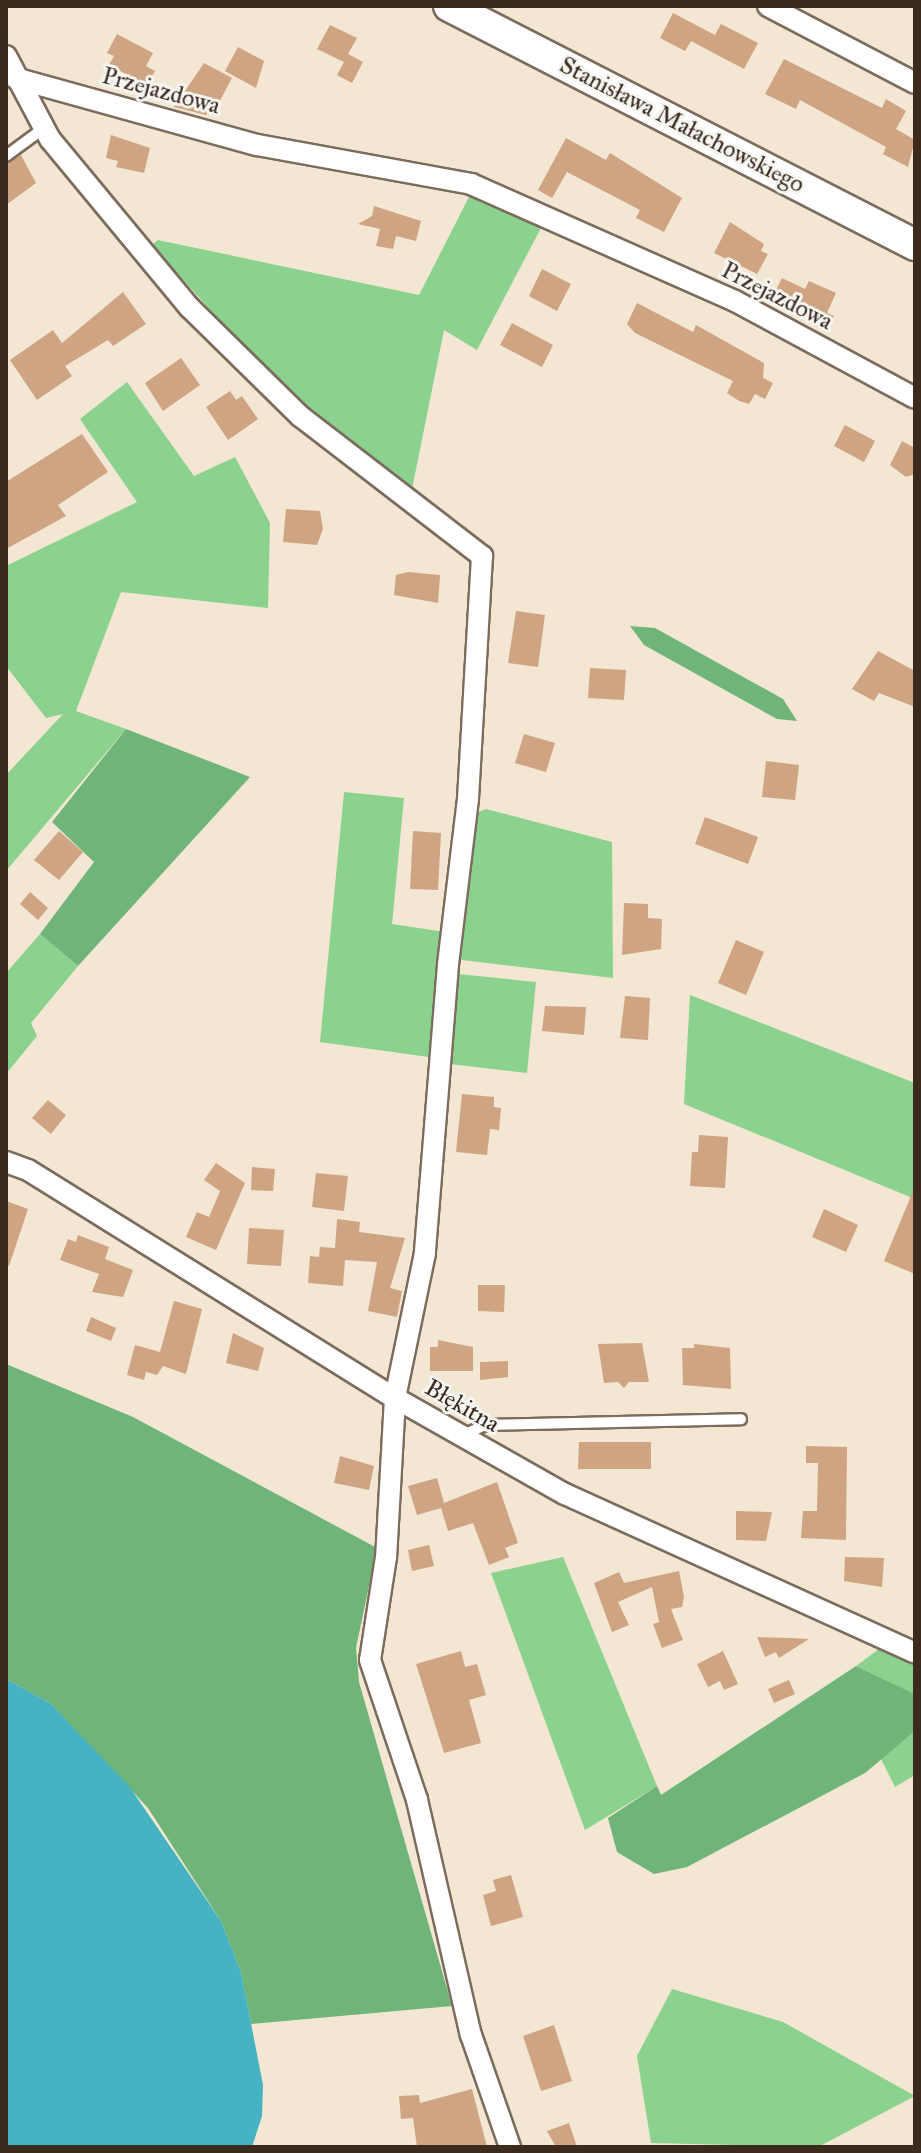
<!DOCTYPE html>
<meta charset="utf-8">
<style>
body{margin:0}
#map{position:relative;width:921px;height:2153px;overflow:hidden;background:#f3e6d2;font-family:"IM FELL Great Primer",serif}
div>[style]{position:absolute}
.green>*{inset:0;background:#8ad28e}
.forest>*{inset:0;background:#6fb479}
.water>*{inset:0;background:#46b3c2}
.building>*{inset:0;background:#cfa483}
.roads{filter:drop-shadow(2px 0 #7b6c5d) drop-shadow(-2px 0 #7b6c5d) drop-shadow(0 2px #7b6c5d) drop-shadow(0 -2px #7b6c5d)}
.lane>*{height:10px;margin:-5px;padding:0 5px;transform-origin:5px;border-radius:5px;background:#fff}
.street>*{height:20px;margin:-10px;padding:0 10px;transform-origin:10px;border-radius:10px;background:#fff}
.secondary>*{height:30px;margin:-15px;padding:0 15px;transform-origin:15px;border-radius:15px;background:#fff}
span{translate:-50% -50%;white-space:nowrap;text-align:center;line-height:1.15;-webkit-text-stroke:6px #f6f6f2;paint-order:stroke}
.street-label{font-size:24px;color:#3b2a1e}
.frame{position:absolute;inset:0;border:8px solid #3b2a1e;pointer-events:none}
</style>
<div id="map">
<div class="green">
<i style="clip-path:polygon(463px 189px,542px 226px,477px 350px,444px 330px,411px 494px,300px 410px,152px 245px,158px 240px,419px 295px,469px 197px)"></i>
<i style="clip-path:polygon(127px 382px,194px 476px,235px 457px,270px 523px,268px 608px,121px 592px,76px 711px,126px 729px,6px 871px,6px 775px,63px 714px,46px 718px,6px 666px,6px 566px,137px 502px,80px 419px)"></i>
<i style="clip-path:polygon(344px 792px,404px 798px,392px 924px,445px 932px,436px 1058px,320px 1042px)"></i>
<i style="clip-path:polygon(486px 809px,612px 842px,613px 978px,462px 960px,457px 952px,476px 813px)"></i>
<i style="clip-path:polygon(40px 934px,78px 966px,31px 1023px,37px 1036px,6px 1074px,6px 973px)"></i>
<i style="clip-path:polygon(458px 974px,536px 982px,527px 1073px,450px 1064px)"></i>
<i style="clip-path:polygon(690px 995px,915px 1083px,915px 1199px,684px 1104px)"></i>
<i style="clip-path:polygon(563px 1557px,657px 1786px,585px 1830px,491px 1573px)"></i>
<i style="clip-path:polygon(879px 1649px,915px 1662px,915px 1694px,856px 1666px)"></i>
<i style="clip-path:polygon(915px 1731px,915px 1775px,895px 1787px,881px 1759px)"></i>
<i style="clip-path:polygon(672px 1989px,783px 2022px,915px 2096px,818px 2147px,651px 2143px,637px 2056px)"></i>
</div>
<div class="forest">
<i style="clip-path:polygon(630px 626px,655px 628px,783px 699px,797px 721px,777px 719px,644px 645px)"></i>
<i style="clip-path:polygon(126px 729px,250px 777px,78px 966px,40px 934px,94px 862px,52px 822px)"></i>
<i style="clip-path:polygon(6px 1364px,133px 1417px,377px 1548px,356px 1648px,359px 1682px,452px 2006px,251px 2024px,241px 1972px,221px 1921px,148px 1808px,50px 1703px,6px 1679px)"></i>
<i style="clip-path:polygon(856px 1666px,915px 1694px,915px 1731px,865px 1773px,687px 1867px,654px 1874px,617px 1852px,608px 1818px,657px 1786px,661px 1795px)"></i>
</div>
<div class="water">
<i style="clip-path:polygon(6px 1679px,50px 1703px,129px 1786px,221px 1921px,241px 1972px,263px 2085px,262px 2116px,252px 2147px,6px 2147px)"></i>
</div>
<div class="building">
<i style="clip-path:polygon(673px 13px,715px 35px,721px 24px,758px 43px,744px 69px,691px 41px,685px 51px,660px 38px)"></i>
<i style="clip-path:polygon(330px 25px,357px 38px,348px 54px,363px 62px,352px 83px,337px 75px,344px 62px,317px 49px)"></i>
<i style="clip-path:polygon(117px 34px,153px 53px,146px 66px,155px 71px,147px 85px,109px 65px,114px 56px,107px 53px)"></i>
<i style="clip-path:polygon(238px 47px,264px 61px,256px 88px,225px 71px)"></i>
<i style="clip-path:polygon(784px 59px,882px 108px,886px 99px,906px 111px,896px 129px,915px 140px,908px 167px,883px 154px,886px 147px,800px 100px,796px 109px,765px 94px)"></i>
<i style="clip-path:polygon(204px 63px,232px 78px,215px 110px,211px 107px,206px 115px,174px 107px)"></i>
<i style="clip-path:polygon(111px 135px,150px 148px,144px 173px,116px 167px,118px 161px,106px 158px)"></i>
<i style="clip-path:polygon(566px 138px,606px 160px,610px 153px,682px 198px,664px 232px,636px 218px,640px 210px,567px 172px,552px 198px,538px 190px)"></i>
<i style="clip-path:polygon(21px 155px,36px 183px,6px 205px,6px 164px)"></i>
<i style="clip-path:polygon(374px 206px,421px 221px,416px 241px,396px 236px,393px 249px,376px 246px,380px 229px,358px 224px,372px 216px)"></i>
<i style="clip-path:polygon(730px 222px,764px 244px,761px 251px,768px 254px,757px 274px,714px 253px)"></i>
<i style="clip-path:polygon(542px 269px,571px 284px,557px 311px,529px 296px)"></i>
<i style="clip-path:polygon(782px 278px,805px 289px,809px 281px,836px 293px,827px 313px,834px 316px,827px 331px,811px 323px,815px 313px,774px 294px)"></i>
<i style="clip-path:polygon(123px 292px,146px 324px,113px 346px,108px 340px,65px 366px,72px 376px,37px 400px,10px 360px,53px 330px,62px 343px)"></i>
<i style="clip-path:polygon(637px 303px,693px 332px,696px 325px,764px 363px,763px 378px,773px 383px,765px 399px,755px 394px,749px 404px,739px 401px,727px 393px,733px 381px,635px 333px,627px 324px)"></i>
<i style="clip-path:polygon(512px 323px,553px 345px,542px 367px,500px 345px)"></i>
<i style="clip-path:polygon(181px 358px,200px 385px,163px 411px,145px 383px)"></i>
<i style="clip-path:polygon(230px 391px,236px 400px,242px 396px,258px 419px,228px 440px,206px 407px)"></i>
<i style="clip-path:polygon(845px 425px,875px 441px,864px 462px,834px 446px)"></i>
<i style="clip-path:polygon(82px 434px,108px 472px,58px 505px,66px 516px,6px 549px,6px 482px)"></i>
<i style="clip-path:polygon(902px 441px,915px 448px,915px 474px,906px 477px,890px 465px)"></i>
<i style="clip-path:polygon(286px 509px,320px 511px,323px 529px,317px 545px,283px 542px)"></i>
<i style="clip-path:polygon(408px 572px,440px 575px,438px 603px,394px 595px,396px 575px)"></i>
<i style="clip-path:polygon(516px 611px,545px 615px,538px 667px,508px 663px)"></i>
<i style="clip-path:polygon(878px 651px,915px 671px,915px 707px,879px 693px,874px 701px,852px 689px)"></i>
<i style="clip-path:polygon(590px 668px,626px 670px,624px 700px,588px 698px)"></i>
<i style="clip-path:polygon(524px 734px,555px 743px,546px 772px,515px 763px)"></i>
<i style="clip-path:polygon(766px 761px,799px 765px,795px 800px,762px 797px)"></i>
<i style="clip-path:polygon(705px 817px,758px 837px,748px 864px,695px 844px)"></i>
<i style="clip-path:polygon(59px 831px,83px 852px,59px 880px,34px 860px)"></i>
<i style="clip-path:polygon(413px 831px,441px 833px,438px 890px,410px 889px)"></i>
<i style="clip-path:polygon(30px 892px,48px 908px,38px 920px,20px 904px)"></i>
<i style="clip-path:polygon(624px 903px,648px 904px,648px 918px,662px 919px,661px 949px,622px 955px)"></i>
<i style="clip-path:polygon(736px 940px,764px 952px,746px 995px,718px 983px)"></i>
<i style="clip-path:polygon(625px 996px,650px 998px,648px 1040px,620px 1038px)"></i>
<i style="clip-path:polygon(545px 1006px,586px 1007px,584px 1035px,542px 1031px)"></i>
<i style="clip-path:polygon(462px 1094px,494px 1097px,494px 1107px,501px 1108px,499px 1130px,490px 1129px,487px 1155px,456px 1152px)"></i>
<i style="clip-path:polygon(48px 1100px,66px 1115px,51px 1134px,32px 1118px)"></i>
<i style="clip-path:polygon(699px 1135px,728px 1137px,725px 1188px,690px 1186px,692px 1152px,698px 1152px)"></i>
<i style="clip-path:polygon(216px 1163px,245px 1183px,216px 1250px,186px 1237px,197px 1212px,209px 1217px,220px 1191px,204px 1180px)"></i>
<i style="clip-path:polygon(252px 1167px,275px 1169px,273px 1191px,251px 1190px)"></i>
<i style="clip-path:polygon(316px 1173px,348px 1176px,344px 1211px,312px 1207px)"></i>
<i style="clip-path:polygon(915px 1186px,915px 1274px,884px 1261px)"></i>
<i style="clip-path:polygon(6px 1201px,28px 1209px,9px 1266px,6px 1265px)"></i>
<i style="clip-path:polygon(824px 1209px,858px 1225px,846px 1252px,812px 1237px)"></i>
<i style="clip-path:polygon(337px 1219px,360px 1222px,359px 1232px,405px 1238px,390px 1288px,402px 1291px,397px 1317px,368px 1311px,377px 1262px,345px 1260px,343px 1286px,308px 1283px,310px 1256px,319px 1257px,320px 1247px,335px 1248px)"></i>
<i style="clip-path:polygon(249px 1228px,284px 1230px,281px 1266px,247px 1264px)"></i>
<i style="clip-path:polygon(78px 1235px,109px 1247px,105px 1259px,133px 1270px,123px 1297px,92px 1292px,99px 1274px,60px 1260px,68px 1239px,76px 1242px)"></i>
<i style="clip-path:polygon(478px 1285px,505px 1285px,504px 1312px,478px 1311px)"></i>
<i style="clip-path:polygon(174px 1301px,202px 1309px,186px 1374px,163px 1366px,157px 1375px,146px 1372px,144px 1380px,127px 1375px,135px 1345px,160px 1352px)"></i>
<i style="clip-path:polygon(91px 1317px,116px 1328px,111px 1341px,86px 1331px)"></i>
<i style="clip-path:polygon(233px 1333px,264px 1348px,258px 1371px,226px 1363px)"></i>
<i style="clip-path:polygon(438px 1340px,473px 1347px,473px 1371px,430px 1371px,430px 1347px,438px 1347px)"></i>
<i style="clip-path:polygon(642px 1343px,649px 1382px,629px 1382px,624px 1388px,618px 1382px,604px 1383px,598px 1344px)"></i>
<i style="clip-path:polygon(694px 1344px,730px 1348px,731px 1389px,683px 1385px,682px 1348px,694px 1348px)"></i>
<i style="clip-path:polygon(508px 1361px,508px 1377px,480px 1380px,480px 1362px)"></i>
<i style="clip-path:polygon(579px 1442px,651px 1442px,651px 1469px,578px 1469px)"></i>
<i style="clip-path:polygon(806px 1446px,847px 1447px,846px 1540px,801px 1538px,803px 1511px,817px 1511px,818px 1463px,806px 1463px)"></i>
<i style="clip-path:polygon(340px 1456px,374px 1466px,369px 1490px,334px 1483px)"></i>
<i style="clip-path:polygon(437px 1478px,444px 1503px,497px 1482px,518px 1543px,505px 1548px,509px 1557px,489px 1565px,473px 1523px,448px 1531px,441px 1508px,417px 1515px,408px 1486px)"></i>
<i style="clip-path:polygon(736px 1511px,772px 1512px,766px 1541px,736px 1540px)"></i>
<i style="clip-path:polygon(429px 1545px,434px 1566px,412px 1571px,408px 1550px)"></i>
<i style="clip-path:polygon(845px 1557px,884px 1558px,882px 1587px,844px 1581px)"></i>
<i style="clip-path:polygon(679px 1571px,684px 1597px,682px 1607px,671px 1609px,683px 1640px,662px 1648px,653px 1624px,659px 1622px,652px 1587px,618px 1602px,629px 1625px,612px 1632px,594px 1583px,619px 1572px,624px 1583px)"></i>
<i style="clip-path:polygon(757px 1637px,789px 1638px,809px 1639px,779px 1658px,776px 1652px,765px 1657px)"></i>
<i style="clip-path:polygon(461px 1651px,465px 1667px,477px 1664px,486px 1695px,469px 1700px,481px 1743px,444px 1753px,416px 1664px)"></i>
<i style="clip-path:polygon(723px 1651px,738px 1684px,724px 1690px,720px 1681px,708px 1687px,697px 1664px)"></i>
<i style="clip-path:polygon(789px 1680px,795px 1694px,774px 1703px,768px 1689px)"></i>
<i style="clip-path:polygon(511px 1875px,523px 1917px,491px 1926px,483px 1895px,496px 1891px,493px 1880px)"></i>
<i style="clip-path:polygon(554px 2025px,572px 2081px,541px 2091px,523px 2036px)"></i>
<i style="clip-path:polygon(472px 2089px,487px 2147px,417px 2147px,413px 2118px,401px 2119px,399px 2096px,419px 2095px,420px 2103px)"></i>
<i style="clip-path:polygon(569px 2123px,577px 2147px,556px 2147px,547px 2131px)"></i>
</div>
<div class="roads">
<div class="lane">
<i style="left:6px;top:156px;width:47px;rotate:-36.4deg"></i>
<i style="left:463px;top:1435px;width:24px;rotate:-24deg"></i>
<i style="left:485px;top:1425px;width:256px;rotate:-1.3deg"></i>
</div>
<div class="street">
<i style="left:768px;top:6px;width:166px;rotate:27.6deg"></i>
<i style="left:6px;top:56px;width:94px;rotate:62.1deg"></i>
<i style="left:50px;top:139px;width:219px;rotate:50.4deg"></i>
<i style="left:190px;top:308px;width:154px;rotate:44.5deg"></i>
<i style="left:300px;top:416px;width:230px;rotate:37.6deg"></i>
<i style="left:482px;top:556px;width:243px;rotate:93.3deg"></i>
<i style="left:468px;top:799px;width:167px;rotate:96.9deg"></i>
<i style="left:448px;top:965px;width:289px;rotate:94.6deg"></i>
<i style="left:425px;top:1253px;width:148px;rotate:101.7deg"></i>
<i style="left:395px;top:1398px;width:159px;rotate:93.2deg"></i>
<i style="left:386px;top:1557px;width:104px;rotate:98.8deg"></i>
<i style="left:370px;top:1660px;width:148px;rotate:71.4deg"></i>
<i style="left:417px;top:1800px;width:241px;rotate:77.1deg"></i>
<i style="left:471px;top:2035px;width:119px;rotate:70.8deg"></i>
<i style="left:15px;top:78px;width:251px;rotate:15.5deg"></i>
<i style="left:257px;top:145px;width:218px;rotate:10.3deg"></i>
<i style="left:471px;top:184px;width:289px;rotate:23.9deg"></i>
<i style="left:735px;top:301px;width:204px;rotate:28.3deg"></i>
<i style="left:6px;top:1162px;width:23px;rotate:20deg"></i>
<i style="left:28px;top:1170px;width:432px;rotate:31.9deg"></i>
<i style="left:395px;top:1398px;width:195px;rotate:29.5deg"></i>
<i style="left:565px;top:1494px;width:384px;rotate:24.4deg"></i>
</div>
<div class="secondary">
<i style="left:449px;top:6px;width:524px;rotate:27.15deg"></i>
</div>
</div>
<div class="street-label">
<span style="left:161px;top:91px;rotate:15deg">Przejazdowa</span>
<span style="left:682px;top:125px;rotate:27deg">Stanisława Małachowskiego</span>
<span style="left:777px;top:296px;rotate:27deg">Przejazdowa</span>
<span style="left:462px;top:1406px;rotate:30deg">Błękitna</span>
</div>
<div class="frame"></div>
</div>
